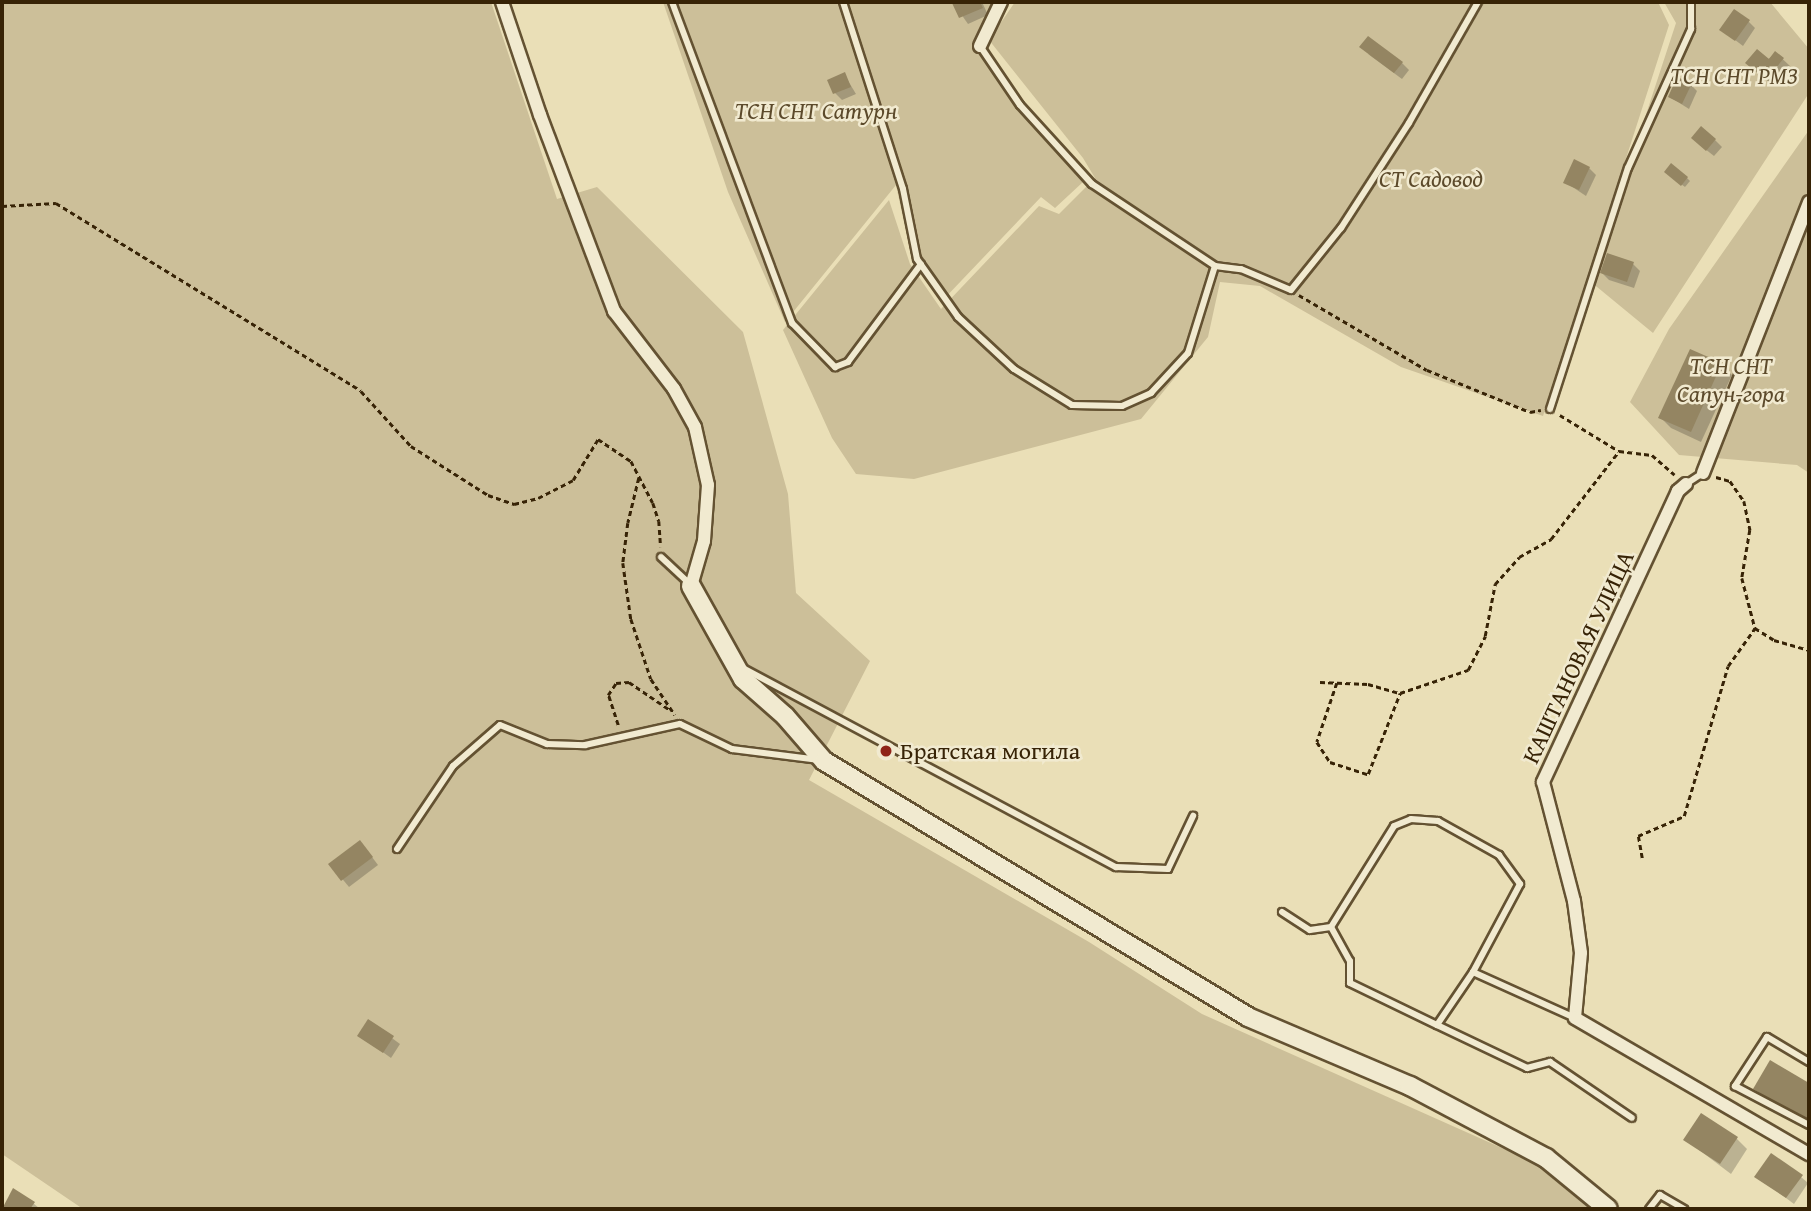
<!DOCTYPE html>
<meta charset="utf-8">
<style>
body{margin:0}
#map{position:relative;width:1811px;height:1211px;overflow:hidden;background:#eadfb7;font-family:"Gentium Book Plus",serif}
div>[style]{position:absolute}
.green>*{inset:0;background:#ccbf99}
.shadow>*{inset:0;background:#0003}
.building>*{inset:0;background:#948562}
.path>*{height:2.5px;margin-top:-1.25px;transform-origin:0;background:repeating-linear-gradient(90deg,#372306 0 5px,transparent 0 8.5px)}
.roads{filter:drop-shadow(2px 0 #645232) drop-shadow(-2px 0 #645232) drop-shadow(0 2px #645232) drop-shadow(0 -2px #645232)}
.lane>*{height:6px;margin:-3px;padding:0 3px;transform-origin:3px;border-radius:3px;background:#f1ead0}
.street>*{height:12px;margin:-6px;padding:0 6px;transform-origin:6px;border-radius:6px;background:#f1ead0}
.secondary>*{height:18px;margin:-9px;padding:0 9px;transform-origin:9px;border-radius:9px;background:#f1ead0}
.dots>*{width:19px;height:19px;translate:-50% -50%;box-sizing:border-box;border:4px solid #f1ead0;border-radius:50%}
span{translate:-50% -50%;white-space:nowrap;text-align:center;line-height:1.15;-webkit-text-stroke:5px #f1ead0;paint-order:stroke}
.park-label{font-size:24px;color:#5c4a2b;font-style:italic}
.street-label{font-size:24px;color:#372306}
.poi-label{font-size:24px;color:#372306}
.left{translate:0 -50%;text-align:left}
.frame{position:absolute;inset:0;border:4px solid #372306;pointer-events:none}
</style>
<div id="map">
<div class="green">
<i style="clip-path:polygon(2px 2px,491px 2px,557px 199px,597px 187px,743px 332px,788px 494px,796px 593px,870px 661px,809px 780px,1089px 942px,1202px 1014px,1542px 1166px,1593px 1209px,83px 1209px,2px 1154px)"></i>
<i style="clip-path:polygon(663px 2px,997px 2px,977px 46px,1032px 124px,1083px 182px,1055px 208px,1041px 197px,942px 301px,911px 255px,896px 185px,785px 322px,728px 192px)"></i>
<i style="clip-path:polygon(1015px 2px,1658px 2px,1669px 25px,1543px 416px,1401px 367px,1260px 286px,1220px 282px,1208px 337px,1141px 419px,914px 479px,856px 474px,832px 438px,783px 330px,889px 200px,910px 264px,941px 309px,1039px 206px,1059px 214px,1095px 178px,1083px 158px,989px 40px)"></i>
<i style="clip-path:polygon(1664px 2px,1770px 2px,1809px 49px,1809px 93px,1653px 333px,1591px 282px,1676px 23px)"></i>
<i style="clip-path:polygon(1809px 130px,1809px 473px,1797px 465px,1679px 455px,1630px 402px,1669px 329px)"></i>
</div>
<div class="shadow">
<i style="clip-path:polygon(959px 2px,982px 2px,988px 15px,968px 24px,954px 4px)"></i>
<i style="clip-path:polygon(1748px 21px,1755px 28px,1743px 46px,1722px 30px)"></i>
<i style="clip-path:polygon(1776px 53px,1790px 66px,1774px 86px,1754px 70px)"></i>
<i style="clip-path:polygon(1368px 54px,1402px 63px,1409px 70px,1402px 79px)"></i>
<i style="clip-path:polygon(844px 74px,856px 94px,842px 100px,835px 93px)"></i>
<i style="clip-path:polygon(1691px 85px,1697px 91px,1689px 109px,1670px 97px)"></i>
<i style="clip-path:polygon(1715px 140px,1722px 147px,1714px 156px,1700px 145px)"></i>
<i style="clip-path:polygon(1589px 168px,1596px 175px,1586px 196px,1565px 182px)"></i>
<i style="clip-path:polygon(1669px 175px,1687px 178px,1690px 181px,1685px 187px)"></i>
<i style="clip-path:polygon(1633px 264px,1640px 271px,1634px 288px,1609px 280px,1602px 273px)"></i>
<i style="clip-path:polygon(1721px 365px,1732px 375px,1701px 442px,1671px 428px,1661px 418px)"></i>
<i style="clip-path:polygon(366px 849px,378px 865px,349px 887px,330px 864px)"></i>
<i style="clip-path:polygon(369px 1021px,400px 1044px,391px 1058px,359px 1035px)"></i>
<i style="clip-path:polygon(1770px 1063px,1809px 1085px,1809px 1126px,1770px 1104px,1755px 1089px)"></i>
<i style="clip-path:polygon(1736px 1138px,1747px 1149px,1731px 1174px,1686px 1140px)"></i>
<i style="clip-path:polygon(1757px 1176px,1801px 1177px,1808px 1183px,1794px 1204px)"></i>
<i style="clip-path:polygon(14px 1191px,33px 1203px,40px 1209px,2px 1209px)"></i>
</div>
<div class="building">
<i style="clip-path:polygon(955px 2px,980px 2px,983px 8px,959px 18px,952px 3px)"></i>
<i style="clip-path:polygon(1734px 9px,1750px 20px,1735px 41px,1719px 30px)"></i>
<i style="clip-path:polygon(1368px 36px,1403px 62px,1394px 73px,1359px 47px)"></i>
<i style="clip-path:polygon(1757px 49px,1769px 59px,1775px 51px,1784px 58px,1766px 80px,1745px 63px)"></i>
<i style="clip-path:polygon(845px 72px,851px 87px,833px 94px,827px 80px)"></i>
<i style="clip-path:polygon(1677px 77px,1692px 83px,1682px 104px,1668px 97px)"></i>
<i style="clip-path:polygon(1701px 126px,1716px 139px,1706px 151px,1691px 138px)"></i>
<i style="clip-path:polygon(1574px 159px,1590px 167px,1579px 190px,1563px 183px)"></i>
<i style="clip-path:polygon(1671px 163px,1688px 177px,1681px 186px,1664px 172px)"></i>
<i style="clip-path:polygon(1607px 253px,1634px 262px,1627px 282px,1600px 273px)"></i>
<i style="clip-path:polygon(1690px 349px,1722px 363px,1691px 432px,1658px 418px)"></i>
<i style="clip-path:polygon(360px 840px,373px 857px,341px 881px,328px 864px)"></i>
<i style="clip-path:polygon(368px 1019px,394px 1036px,383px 1053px,357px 1036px)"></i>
<i style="clip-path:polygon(1770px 1060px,1809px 1083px,1809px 1122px,1753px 1089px)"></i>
<i style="clip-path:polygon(1701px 1113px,1738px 1137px,1720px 1164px,1683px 1140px)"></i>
<i style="clip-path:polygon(1771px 1153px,1803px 1175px,1786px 1198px,1754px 1177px)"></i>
<i style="clip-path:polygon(13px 1188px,35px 1202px,30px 1209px,2px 1209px)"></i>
</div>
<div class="path">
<i style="left:2px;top:206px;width:54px;rotate:-3.2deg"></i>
<i style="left:56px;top:203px;width:358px;rotate:31.6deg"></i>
<i style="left:361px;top:391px;width:74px;rotate:47.7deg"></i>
<i style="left:411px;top:446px;width:91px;rotate:32.5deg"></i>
<i style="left:488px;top:495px;width:28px;rotate:19deg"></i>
<i style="left:514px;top:504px;width:25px;rotate:-14deg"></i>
<i style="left:538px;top:498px;width:39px;rotate:-27deg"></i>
<i style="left:573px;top:480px;width:48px;rotate:-58.6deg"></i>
<i style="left:598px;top:439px;width:40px;rotate:34deg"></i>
<i style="left:631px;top:461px;width:47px;rotate:62.4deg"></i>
<i style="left:653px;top:503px;width:19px;rotate:72deg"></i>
<i style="left:659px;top:521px;width:26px;rotate:86deg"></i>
<i style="left:1299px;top:295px;width:148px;rotate:30.4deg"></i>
<i style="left:1427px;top:370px;width:111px;rotate:22.2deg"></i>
<i style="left:1530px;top:412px;width:11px;rotate:-10deg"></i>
<i style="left:1560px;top:415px;width:69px;rotate:31.4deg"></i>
<i style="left:1619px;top:451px;width:33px;rotate:7deg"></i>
<i style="left:1652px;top:455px;width:30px;rotate:41deg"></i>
<i style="left:1716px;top:477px;width:15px;rotate:16deg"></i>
<i style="left:1730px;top:481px;width:24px;rotate:55deg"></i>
<i style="left:1744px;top:501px;width:30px;rotate:78deg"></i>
<i style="left:1750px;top:530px;width:49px;rotate:99.5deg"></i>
<i style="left:1742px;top:578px;width:52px;rotate:75.4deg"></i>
<i style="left:1755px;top:628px;width:22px;rotate:32deg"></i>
<i style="left:1774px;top:640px;width:36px;rotate:16deg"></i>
<i style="left:639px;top:478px;width:46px;rotate:103.7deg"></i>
<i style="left:628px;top:523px;width:40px;rotate:97.1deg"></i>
<i style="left:623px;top:563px;width:57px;rotate:81.9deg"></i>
<i style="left:631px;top:619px;width:63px;rotate:71.6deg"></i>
<i style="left:651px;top:679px;width:43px;rotate:56.3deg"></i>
<i style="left:1320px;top:682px;width:48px;rotate:2.4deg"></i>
<i style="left:1368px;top:684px;width:33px;rotate:16deg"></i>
<i style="left:1400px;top:693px;width:72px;rotate:-18.7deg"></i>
<i style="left:1468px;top:670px;width:38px;rotate:-63deg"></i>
<i style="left:1485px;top:636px;width:53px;rotate:-79.1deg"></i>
<i style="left:1495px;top:584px;width:36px;rotate:-48deg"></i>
<i style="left:1519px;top:557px;width:37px;rotate:-29deg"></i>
<i style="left:1551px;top:539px;width:111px;rotate:-52.3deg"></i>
<i style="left:1337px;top:683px;width:62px;rotate:108.7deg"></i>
<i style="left:1317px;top:742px;width:24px;rotate:57deg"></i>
<i style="left:1330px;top:762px;width:40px;rotate:18deg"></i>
<i style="left:1368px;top:774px;width:87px;rotate:-68.4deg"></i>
<i style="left:618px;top:725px;width:32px;rotate:-108deg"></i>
<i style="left:608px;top:695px;width:14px;rotate:-56deg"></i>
<i style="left:616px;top:683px;width:13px;rotate:-4deg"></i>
<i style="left:629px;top:682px;width:50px;rotate:34.3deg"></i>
<i style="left:1642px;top:858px;width:22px;rotate:-100deg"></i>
<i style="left:1638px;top:836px;width:50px;rotate:-23.5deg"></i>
<i style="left:1684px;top:816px;width:156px;rotate:-73.7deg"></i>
<i style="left:1728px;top:666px;width:47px;rotate:-54.6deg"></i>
</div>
<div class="roads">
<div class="lane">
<i style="left:672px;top:2px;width:343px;rotate:69.5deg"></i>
<i style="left:792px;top:323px;width:62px;rotate:45.7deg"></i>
<i style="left:835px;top:367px;width:14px;rotate:-21deg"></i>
<i style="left:848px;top:362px;width:122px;rotate:-53.3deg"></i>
<i style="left:843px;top:2px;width:196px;rotate:72.2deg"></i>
<i style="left:903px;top:189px;width:71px;rotate:78.7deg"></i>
<i style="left:917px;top:259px;width:71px;rotate:54.7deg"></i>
<i style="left:958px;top:317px;width:76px;rotate:42.9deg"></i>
<i style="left:1014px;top:369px;width:68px;rotate:31.8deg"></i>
<i style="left:1072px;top:405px;width:50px;rotate:1.1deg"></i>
<i style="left:1122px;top:406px;width:32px;rotate:-24deg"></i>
<i style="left:1151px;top:393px;width:54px;rotate:-47.2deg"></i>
<i style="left:1188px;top:353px;width:91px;rotate:-72.8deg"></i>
<i style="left:980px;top:46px;width:71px;rotate:55.9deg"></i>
<i style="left:1020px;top:105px;width:107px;rotate:47.7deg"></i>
<i style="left:1092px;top:184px;width:148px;rotate:33.7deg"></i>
<i style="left:1215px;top:266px;width:26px;rotate:7deg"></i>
<i style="left:1241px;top:269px;width:54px;rotate:22.8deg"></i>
<i style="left:1291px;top:290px;width:80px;rotate:-51.1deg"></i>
<i style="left:1341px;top:228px;width:125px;rotate:-57.1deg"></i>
<i style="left:1409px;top:123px;width:139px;rotate:-60.3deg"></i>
<i style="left:1550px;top:409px;width:253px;rotate:-72.1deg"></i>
<i style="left:1628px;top:168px;width:153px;rotate:-65.6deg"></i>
<i style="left:1691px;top:29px;width:27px;rotate:-90deg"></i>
<i style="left:1686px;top:484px;width:20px;rotate:-33deg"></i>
<i style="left:661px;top:557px;width:40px;rotate:43deg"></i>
<i style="left:741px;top:667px;width:425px;rotate:28.1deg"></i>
<i style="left:1116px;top:867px;width:52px;rotate:2.2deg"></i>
<i style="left:1168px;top:869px;width:59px;rotate:-64.7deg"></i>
<i style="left:397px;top:849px;width:100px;rotate:-56deg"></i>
<i style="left:453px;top:766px;width:62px;rotate:-41.1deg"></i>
<i style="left:500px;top:725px;width:51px;rotate:22deg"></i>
<i style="left:547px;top:744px;width:38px;rotate:2deg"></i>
<i style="left:585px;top:745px;width:97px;rotate:-12.5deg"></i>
<i style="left:680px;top:724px;width:58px;rotate:25.7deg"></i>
<i style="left:732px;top:749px;width:88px;rotate:7.2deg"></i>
<i style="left:1282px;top:912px;width:33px;rotate:33deg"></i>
<i style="left:1310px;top:930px;width:21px;rotate:-8deg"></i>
<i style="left:1331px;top:927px;width:39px;rotate:61deg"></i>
<i style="left:1350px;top:961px;width:22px;rotate:90deg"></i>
<i style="left:1350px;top:983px;width:97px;rotate:25.8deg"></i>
<i style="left:1331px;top:927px;width:119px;rotate:-58deg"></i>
<i style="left:1394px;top:826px;width:18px;rotate:-22deg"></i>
<i style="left:1411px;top:819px;width:27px;rotate:4deg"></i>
<i style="left:1438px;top:821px;width:70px;rotate:29.1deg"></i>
<i style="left:1499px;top:855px;width:36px;rotate:54deg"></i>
<i style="left:1520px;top:884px;width:100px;rotate:118.1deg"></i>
<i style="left:1575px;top:1018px;width:112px;rotate:-155.7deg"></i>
<i style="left:1473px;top:972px;width:64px;rotate:124.2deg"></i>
<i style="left:1437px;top:1025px;width:100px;rotate:25.5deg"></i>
<i style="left:1527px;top:1068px;width:24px;rotate:-15deg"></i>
<i style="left:1550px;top:1062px;width:99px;rotate:34.3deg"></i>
<i style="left:1809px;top:1062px;width:49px;rotate:-149.2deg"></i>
<i style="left:1767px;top:1037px;width:59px;rotate:123.1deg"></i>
<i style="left:1735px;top:1086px;width:84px;rotate:27.8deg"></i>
<i style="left:1649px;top:1209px;width:18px;rotate:-52deg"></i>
<i style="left:1660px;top:1195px;width:28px;rotate:30deg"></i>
</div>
<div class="street">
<i style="left:502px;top:2px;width:119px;rotate:71.4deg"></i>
<i style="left:540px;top:115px;width:210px;rotate:69.3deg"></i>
<i style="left:614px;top:311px;width:98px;rotate:52.4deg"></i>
<i style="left:674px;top:389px;width:43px;rotate:61.1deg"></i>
<i style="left:695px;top:427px;width:59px;rotate:77.4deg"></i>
<i style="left:708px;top:485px;width:56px;rotate:94.1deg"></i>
<i style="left:704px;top:541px;width:47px;rotate:106.1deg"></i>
<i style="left:980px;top:46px;width:49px;rotate:-64.5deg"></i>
<i style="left:1703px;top:473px;width:291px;rotate:-68.6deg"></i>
<i style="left:1686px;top:484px;width:11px;rotate:139deg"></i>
<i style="left:1678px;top:491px;width:321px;rotate:114.9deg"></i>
<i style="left:1543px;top:782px;width:123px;rotate:75.4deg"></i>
<i style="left:1574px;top:901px;width:52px;rotate:82.3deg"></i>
<i style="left:1581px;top:953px;width:65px;rotate:95.3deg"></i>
<i style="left:1575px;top:1018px;width:271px;rotate:30.2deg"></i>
</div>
<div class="secondary">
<i style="left:691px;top:586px;width:107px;rotate:60.8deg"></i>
<i style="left:743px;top:679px;width:56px;rotate:41.4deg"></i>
<i style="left:785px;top:716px;width:60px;rotate:49.1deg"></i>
<i style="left:824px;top:761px;width:495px;rotate:31.1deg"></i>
<i style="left:1248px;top:1017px;width:176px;rotate:23.1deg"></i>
<i style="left:1410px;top:1086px;width:154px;rotate:27.9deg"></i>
<i style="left:1546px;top:1158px;width:80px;rotate:39.4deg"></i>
</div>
</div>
<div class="dots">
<i style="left:886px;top:751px;background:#8f2418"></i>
</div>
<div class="park-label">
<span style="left:1734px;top:76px">ТСН СНТ РМЗ</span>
<span style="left:816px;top:111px">ТСН СНТ Сатурн</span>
<span style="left:1431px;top:179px">СТ Садовод</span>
<span style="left:1731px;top:380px">ТСН СНТ<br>Сапун-гора</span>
</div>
<div class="street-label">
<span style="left:1578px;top:657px;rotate:-65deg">КАШТАНОВАЯ УЛИЦА</span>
</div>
<div class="poi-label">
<span class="left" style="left:900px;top:751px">Братская могила</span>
</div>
<div class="frame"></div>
</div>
